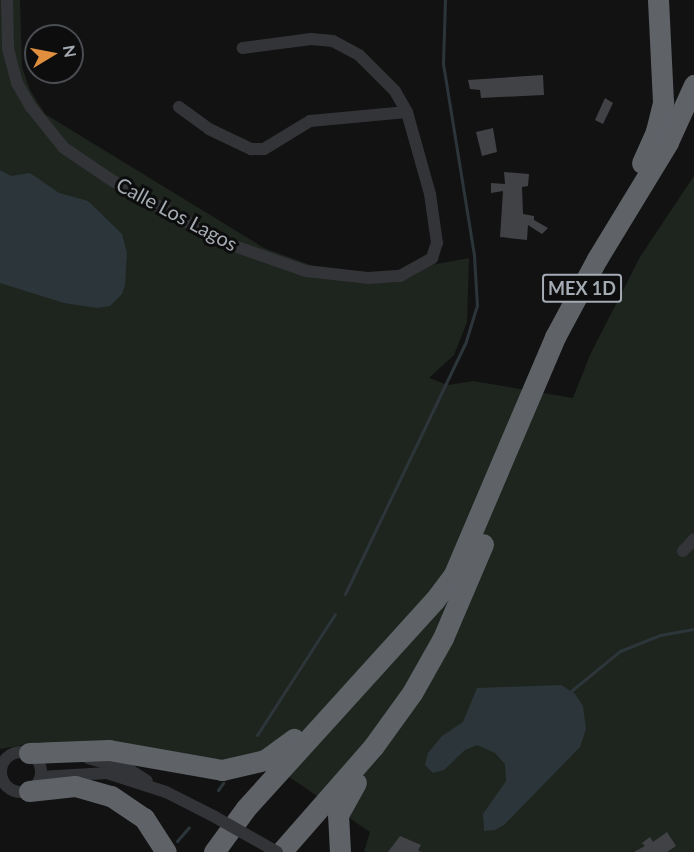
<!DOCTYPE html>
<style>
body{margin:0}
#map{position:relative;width:694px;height:852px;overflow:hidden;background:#121213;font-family:Lato,sans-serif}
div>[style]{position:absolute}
.green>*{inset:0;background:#1e251e}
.water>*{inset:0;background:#2c363a}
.stream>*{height:3px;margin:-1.5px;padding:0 1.5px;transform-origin:1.5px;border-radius:1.5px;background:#2c363a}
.building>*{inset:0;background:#414246}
.street>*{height:12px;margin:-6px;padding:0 6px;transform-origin:6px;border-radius:6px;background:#333437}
.street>.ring{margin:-6px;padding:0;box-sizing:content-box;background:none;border:12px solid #333437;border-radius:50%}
.highway>*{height:21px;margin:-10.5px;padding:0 10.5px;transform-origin:10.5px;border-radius:10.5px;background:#5f6368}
.street-bridge>*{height:12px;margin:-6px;padding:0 6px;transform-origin:6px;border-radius:6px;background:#333437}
span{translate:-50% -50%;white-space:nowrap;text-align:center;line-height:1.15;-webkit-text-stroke:6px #0d0d0e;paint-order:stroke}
.shield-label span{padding:2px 4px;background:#0d0d0e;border:2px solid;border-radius:4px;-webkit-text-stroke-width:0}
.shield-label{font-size:18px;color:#a4abb2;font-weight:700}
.street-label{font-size:20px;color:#a4abb2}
.north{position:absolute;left:24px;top:24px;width:60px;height:60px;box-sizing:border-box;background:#0d0d0e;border:2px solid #494c50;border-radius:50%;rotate:80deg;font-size:16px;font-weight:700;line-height:24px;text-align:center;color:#a4abb2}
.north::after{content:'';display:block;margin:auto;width:21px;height:27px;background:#df8f3e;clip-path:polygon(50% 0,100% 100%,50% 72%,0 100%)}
</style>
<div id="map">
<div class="green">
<i style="clip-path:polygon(0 0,20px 0,22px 67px,30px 90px,45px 114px,264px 248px,316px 267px,383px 274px,469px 258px,467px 322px,454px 355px,429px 378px,448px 385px,473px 381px,573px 398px,590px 355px,640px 257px,694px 176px,694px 852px,364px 852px,370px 832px,260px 757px,234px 761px,39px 742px,0 749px)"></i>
</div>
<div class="water">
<i style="clip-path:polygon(0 170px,11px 176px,30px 173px,59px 193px,88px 201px,122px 234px,127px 253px,125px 285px,122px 294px,110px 306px,97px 308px,64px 303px,0 283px)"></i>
<i style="clip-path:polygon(561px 685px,575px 694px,583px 706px,586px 729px,580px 747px,504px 825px,495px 830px,484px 831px,483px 814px,506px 781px,505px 764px,495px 753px,477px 745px,465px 750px,444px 770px,433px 773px,425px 765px,428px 753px,442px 736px,463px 722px,477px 688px)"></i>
</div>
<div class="stream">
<i style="left:345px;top:594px;width:280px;rotate:-64.4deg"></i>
<i style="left:466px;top:341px;width:37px;rotate:-73deg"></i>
<i style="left:477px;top:306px;width:51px;rotate:-93.4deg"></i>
<i style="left:474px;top:255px;width:194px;rotate:-99.2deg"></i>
<i style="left:443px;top:63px;width:63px;rotate:-88.2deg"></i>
<i style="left:571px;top:691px;width:63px;rotate:-39.2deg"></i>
<i style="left:620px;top:651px;width:43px;rotate:-21.8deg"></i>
<i style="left:660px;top:635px;width:35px;rotate:-10deg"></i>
<i style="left:257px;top:735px;width:144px;rotate:-57.2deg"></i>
<i style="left:218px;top:790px;width:9px;rotate:-54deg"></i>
<i style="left:177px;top:841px;width:18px;rotate:-49deg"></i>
</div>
<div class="building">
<i style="clip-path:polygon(543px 75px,544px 95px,481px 98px,480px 90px,470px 89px,468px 80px)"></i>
<i style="clip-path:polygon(605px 98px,613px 103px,603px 124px,595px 120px)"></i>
<i style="clip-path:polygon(493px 128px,497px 152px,482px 156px,476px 132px)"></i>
<i style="clip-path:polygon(504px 172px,529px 174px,528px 186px,522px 187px,523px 214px,534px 216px,534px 220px,548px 228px,542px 234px,528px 225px,527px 240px,500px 237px,503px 191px,491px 193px,491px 183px,505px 184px)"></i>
<i style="clip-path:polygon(667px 832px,676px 846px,667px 852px,634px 852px,645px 846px,642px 843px,650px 837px,653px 842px)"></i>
<i style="clip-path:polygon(400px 836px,421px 845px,418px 850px,421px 852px,388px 852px)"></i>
</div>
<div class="street">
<i style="left:7px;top:0;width:49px;rotate:88.8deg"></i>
<i style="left:8px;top:49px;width:35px;rotate:75deg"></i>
<i style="left:17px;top:83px;width:28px;rotate:60deg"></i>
<i style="left:31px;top:107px;width:53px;rotate:51.2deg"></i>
<i style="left:64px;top:148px;width:59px;rotate:34deg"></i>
<i style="left:113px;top:181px;width:126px;rotate:29deg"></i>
<i style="left:223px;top:242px;width:88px;rotate:19.3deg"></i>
<i style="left:306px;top:271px;width:62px;rotate:6.4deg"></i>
<i style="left:368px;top:278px;width:32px;rotate:-4deg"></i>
<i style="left:400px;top:276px;width:37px;rotate:-29deg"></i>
<i style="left:432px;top:258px;width:16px;rotate:-72deg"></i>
<i style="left:437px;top:243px;width:49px;rotate:-98.1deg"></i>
<i style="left:430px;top:194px;width:85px;rotate:-105.7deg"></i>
<i style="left:407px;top:112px;width:24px;rotate:-120deg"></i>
<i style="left:395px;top:91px;width:51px;rotate:-135deg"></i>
<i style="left:359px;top:55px;width:30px;rotate:-152deg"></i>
<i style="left:333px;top:41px;width:22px;rotate:-175deg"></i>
<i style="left:311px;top:39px;width:69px;rotate:172.5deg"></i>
<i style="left:179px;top:107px;width:37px;rotate:36deg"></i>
<i style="left:209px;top:129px;width:47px;rotate:25.5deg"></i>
<i style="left:251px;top:149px;width:13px"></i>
<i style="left:264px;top:149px;width:54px;rotate:-31.3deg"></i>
<i style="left:310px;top:121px;width:97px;rotate:-5.3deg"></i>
<i style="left:683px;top:551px;width:16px;rotate:-47deg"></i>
<i class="ring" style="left:1px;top:752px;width:28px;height:28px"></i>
<i style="left:88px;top:758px;width:44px;rotate:15.9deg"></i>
<i style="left:130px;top:770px;width:20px;rotate:33deg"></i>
<i style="left:41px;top:777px;width:66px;rotate:-3.5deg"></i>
<i style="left:107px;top:773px;width:62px;rotate:17.9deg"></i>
<i style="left:166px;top:792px;width:55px;rotate:27deg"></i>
</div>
<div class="highway">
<i style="left:642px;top:163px;width:35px;rotate:-66deg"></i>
<i style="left:656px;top:131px;width:30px;rotate:-76deg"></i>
<i style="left:663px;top:102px;width:102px;rotate:-92.8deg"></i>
<i style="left:29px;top:753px;width:80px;rotate:-2.1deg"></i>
<i style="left:109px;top:750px;width:115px;rotate:10deg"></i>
<i style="left:222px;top:770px;width:44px;rotate:-13.1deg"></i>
<i style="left:265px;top:760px;width:36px;rotate:-36deg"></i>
<i style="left:29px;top:791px;width:46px;rotate:-6.2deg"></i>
<i style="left:75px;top:786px;width:37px;rotate:16deg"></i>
<i style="left:111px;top:796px;width:40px;rotate:34deg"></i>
<i style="left:144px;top:818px;width:40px;rotate:57.1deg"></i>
<i style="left:214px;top:852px;width:54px;rotate:-54deg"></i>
<i style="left:246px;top:808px;width:280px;rotate:-47.8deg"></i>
<i style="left:434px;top:601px;width:34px;rotate:-53deg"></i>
<i style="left:454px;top:574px;width:258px;rotate:-66.9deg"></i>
<i style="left:555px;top:337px;width:89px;rotate:-61.7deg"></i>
<i style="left:597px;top:259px;width:137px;rotate:-58.7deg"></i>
<i style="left:668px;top:142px;width:63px;rotate:-65.5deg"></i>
<i style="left:281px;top:852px;width:140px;rotate:-48.8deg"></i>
<i style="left:373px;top:747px;width:67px;rotate:-54.2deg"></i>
<i style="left:412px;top:693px;width:63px;rotate:-60.6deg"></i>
<i style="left:443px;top:638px;width:102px;rotate:-66.9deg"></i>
<i style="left:340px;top:852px;width:37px;rotate:-93deg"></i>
<i style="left:338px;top:815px;width:37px;rotate:-61deg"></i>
</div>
<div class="street-bridge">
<i style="left:215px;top:817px;width:71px;rotate:29.4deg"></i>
</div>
<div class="shield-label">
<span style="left:582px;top:288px">MEX 1D</span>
</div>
<div class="street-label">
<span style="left:177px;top:214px;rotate:28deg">Calle Los Lagos</span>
</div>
<div class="north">N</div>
</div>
